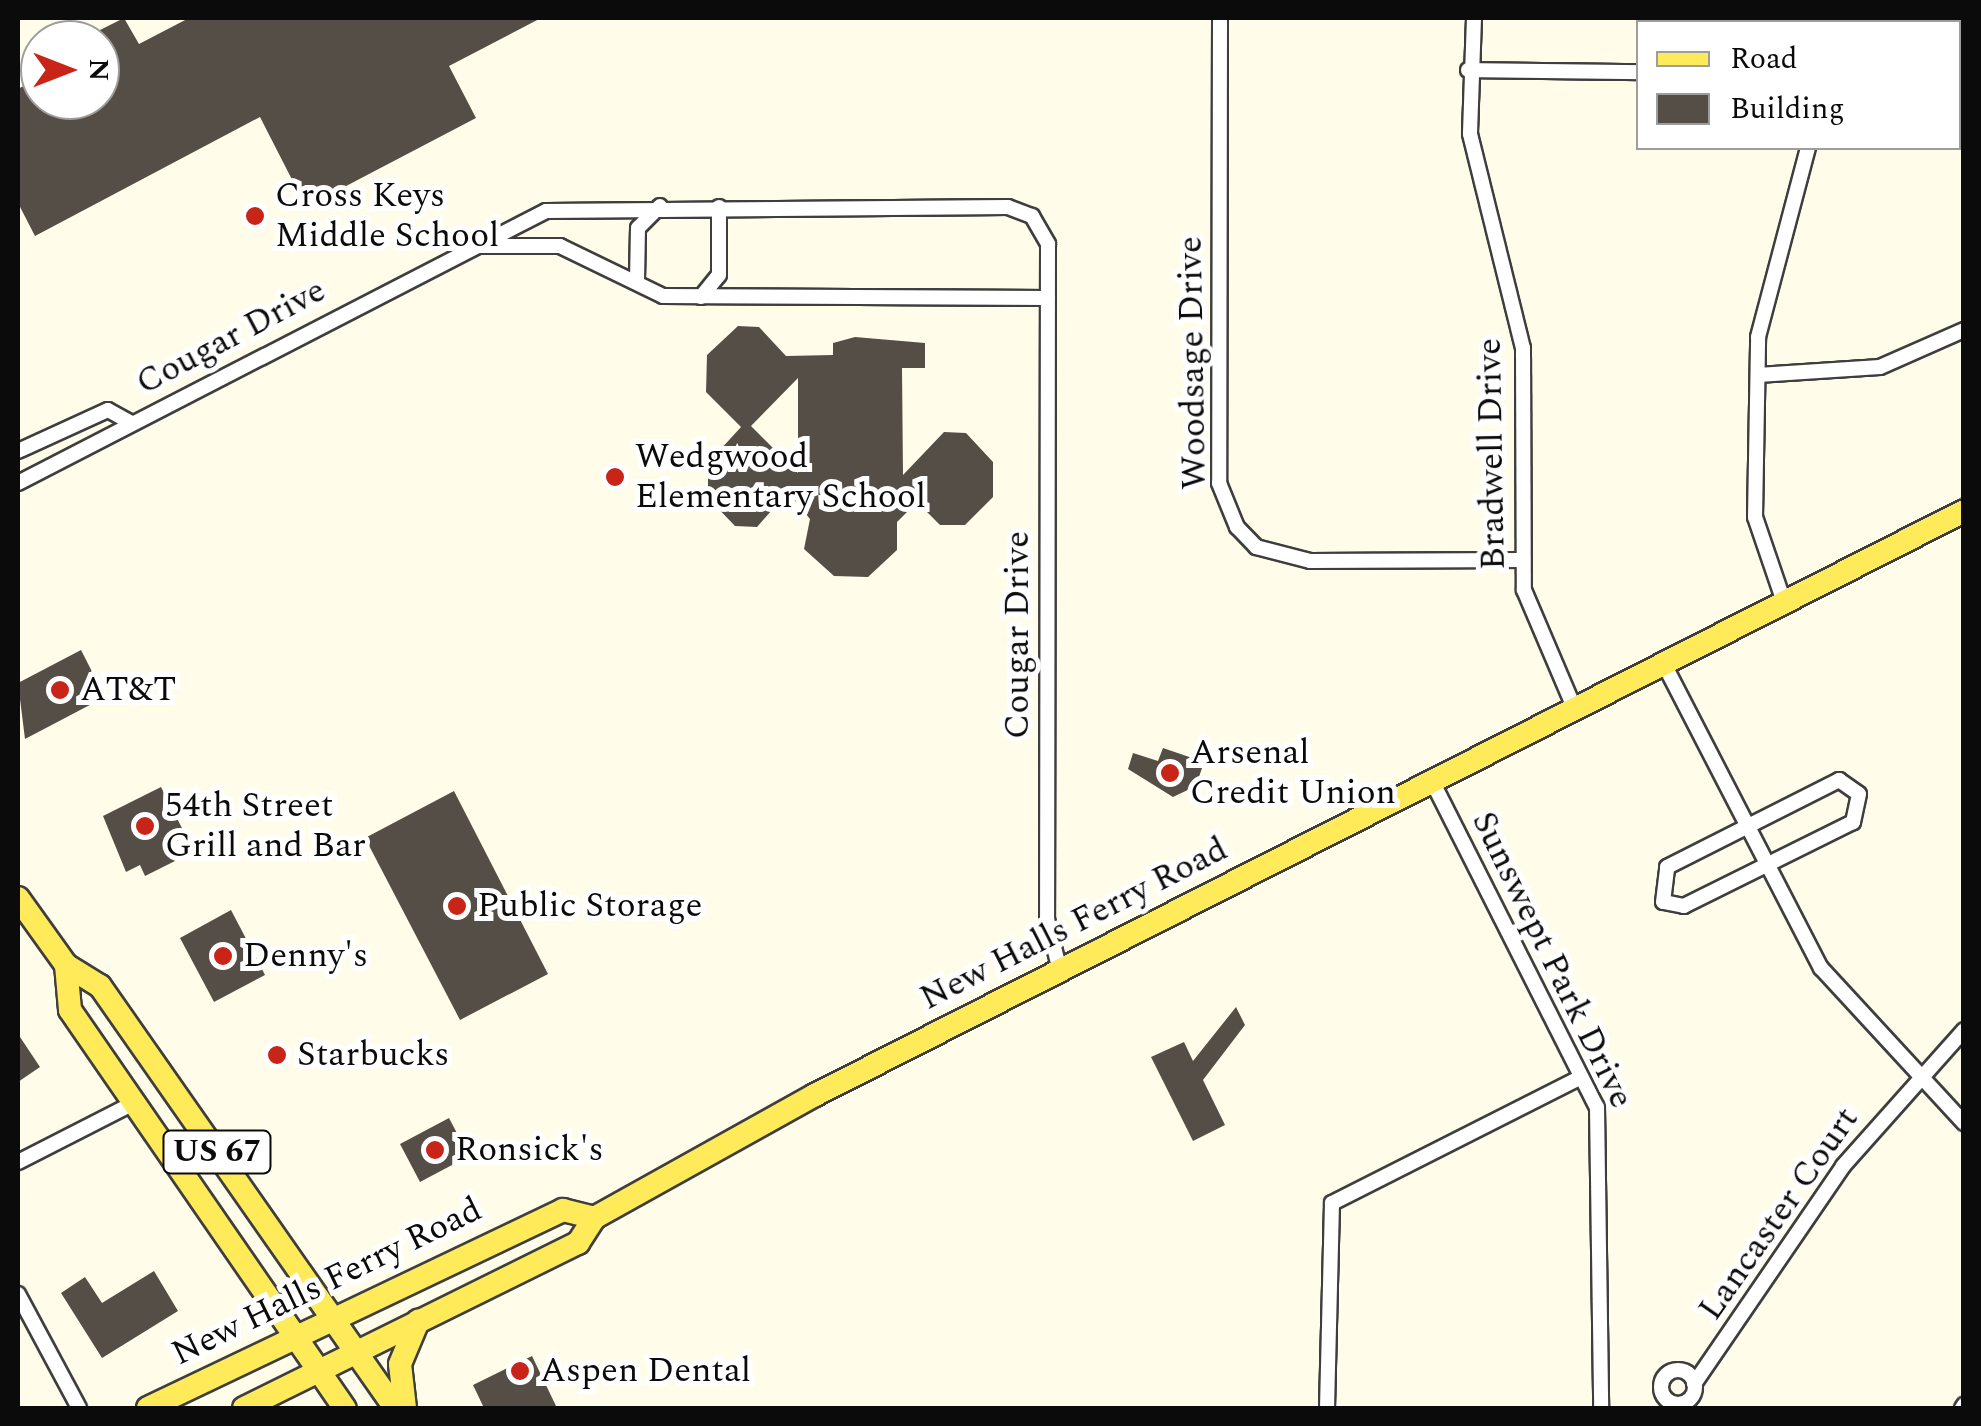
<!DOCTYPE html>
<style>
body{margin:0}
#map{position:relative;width:1981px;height:1426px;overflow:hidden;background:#fffdea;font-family:Spectral,serif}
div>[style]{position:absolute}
.building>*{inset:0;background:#554e47}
.roads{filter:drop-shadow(2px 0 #3e3e3e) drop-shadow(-2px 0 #3e3e3e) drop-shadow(0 2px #3e3e3e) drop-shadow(0 -2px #3e3e3e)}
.minor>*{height:14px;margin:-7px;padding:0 7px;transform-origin:7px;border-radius:7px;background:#fff}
.minor>.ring{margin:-7px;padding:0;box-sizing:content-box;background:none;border:14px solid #fff;border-radius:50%}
.primary>*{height:22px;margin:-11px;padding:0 11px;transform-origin:11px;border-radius:11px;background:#ffeb5a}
.dots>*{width:28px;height:28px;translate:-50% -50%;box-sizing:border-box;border:5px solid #fff;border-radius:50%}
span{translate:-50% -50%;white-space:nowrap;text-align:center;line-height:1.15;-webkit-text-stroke:10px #fff;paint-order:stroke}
.shield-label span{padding:2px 8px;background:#fff;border:2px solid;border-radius:8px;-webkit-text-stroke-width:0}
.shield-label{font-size:32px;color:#0b0b0b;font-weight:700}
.poi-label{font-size:35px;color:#0b0b0b}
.left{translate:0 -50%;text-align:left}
.street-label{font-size:35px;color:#0b0b0b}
.frame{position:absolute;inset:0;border:20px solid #0b0b0b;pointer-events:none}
.legend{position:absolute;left:1636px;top:20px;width:325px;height:130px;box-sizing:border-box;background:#fff;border:2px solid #9d9d9d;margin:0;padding:12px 18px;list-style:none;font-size:30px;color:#0b0b0b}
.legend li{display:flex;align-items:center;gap:20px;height:50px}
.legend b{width:50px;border:2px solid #9d9d9d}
.north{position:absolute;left:20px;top:20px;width:100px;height:100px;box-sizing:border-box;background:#fff;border:2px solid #9d9d9d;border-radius:50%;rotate:90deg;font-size:28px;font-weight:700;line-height:40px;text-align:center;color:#0b0b0b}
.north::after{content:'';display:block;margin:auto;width:35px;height:45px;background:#c82417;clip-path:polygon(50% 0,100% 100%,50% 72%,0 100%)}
</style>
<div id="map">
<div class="building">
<i style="clip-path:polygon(124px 18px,139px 44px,189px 18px,541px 18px,449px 66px,476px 118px,306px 207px,260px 117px,35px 236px,18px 203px,18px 89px,40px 77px,40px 100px,100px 100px,100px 30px)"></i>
<i style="clip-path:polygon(evenodd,738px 326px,759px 327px,786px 356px,833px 355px,833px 343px,855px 337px,925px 343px,925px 368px,902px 368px,903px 475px,944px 432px,966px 433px,993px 462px,993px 497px,965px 525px,940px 525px,917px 502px,897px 522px,897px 550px,868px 577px,834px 576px,804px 549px,810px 519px,788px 492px,757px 527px,735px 526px,708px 498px,708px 463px,741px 427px,706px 392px,707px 355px,738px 326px,798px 378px,798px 473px,751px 426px,798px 378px)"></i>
<i style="clip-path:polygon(81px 650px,105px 697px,25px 739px,18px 683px)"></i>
<i style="clip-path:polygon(1163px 748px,1204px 762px,1196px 786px,1173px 797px,1128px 769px,1133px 753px,1158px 761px)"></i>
<i style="clip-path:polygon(161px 787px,186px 836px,167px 846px,175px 861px,145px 876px,140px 865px,126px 872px,103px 816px)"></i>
<i style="clip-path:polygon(454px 791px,548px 974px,460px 1020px,365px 838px)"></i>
<i style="clip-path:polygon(231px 910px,265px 975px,214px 1002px,180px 938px)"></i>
<i style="clip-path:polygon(1236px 1007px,1245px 1025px,1203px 1080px,1225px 1125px,1193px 1141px,1151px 1057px,1184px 1042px,1193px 1061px)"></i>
<i style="clip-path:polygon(18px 1034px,40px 1067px,18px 1082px)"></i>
<i style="clip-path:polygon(449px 1118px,469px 1156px,420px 1182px,400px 1144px)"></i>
<i style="clip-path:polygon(154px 1271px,178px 1311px,102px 1358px,61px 1293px,85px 1277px,102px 1303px)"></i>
<i style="clip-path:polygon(532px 1356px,557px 1408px,484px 1408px,473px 1385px)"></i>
</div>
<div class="roads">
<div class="minor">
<i style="left:1220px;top:18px;width:465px;rotate:90.1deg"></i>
<i style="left:1219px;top:483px;width:48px;rotate:67.8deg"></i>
<i style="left:1237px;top:527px;width:28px;rotate:46deg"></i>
<i style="left:1256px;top:547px;width:56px;rotate:14.5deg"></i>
<i style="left:1310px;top:561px;width:213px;rotate:-0.3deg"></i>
<i style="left:1474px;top:18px;width:116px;rotate:92deg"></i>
<i style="left:1470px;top:134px;width:220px;rotate:76.1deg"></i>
<i style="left:1523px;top:348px;width:242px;rotate:89.8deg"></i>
<i style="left:1524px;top:590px;width:125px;rotate:66.9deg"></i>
<i style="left:1814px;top:18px;width:4px;rotate:76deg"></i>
<i style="left:1468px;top:70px;width:170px;rotate:0.7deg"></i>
<i style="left:471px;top:246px;width:89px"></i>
<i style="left:560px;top:246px;width:114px;rotate:25.9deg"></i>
<i style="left:663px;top:296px;width:385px;rotate:0.3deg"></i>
<i style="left:637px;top:280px;width:52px;rotate:-88.9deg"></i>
<i style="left:638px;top:228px;width:31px;rotate:-45deg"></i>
<i style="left:701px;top:297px;width:28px;rotate:-51deg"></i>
<i style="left:719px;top:275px;width:68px;rotate:-90deg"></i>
<i style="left:1758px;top:375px;width:122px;rotate:-3.8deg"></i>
<i style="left:1880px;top:367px;width:92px;rotate:-23.8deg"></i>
<i style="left:18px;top:451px;width:99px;rotate:-24.5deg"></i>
<i style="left:108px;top:410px;width:26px;rotate:29deg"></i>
<i style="left:18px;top:483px;width:594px;rotate:-27.26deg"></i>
<i style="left:546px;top:211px;width:462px;rotate:-0.5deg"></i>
<i style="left:1008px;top:207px;width:26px;rotate:21deg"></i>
<i style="left:1032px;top:216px;width:32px;rotate:60deg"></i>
<i style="left:1048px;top:244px;width:675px;rotate:90.08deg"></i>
<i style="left:1047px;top:919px;width:54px;rotate:76deg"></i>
<i style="left:1785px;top:605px;width:93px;rotate:-108.8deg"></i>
<i style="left:1755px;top:517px;width:180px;rotate:-89deg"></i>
<i style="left:1758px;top:337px;width:196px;rotate:-75.2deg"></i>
<i style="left:1665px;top:666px;width:340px;rotate:62.7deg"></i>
<i style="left:1821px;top:968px;width:211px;rotate:47.3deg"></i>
<i style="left:1839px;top:780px;width:24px;rotate:35deg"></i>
<i style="left:1859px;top:794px;width:29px;rotate:102deg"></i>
<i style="left:1853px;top:822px;width:189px;rotate:153.6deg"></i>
<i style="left:1684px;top:906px;width:21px;rotate:-169deg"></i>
<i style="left:1663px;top:902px;width:35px;rotate:-83deg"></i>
<i style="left:1667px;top:867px;width:193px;rotate:-26.8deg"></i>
<i style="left:1432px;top:781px;width:365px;rotate:63.2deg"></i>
<i style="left:1597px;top:1107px;width:301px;rotate:89.2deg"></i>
<i style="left:18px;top:1162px;width:130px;rotate:-27deg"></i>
<i style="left:18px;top:1294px;width:129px;rotate:61.8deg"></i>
<i class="ring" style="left:1661px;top:1370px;width:20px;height:20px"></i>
<i style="left:1694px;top:1384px;width:264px;rotate:-55.6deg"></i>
<i style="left:1843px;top:1166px;width:182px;rotate:-48.3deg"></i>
<i style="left:1327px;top:1408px;width:205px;rotate:-88.6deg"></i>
<i style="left:1332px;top:1203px;width:279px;rotate:-26.8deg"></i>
<i style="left:1962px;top:1408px;width:4px;rotate:-56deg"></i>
</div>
<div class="primary">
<i style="left:18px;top:898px;width:82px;rotate:54.4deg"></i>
<i style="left:66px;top:965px;width:40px;rotate:32deg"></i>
<i style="left:100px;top:986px;width:515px;rotate:55.04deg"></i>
<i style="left:66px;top:965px;width:45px;rotate:84.9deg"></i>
<i style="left:70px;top:1010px;width:484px;rotate:55.4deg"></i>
<i style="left:148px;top:1408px;width:460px;rotate:-25.5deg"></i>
<i style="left:563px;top:1210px;width:32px;rotate:14deg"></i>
<i style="left:244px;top:1408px;width:373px;rotate:-26.3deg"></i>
<i style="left:578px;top:1243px;width:30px;rotate:-57deg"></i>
<i style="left:594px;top:1218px;width:253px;rotate:-29.1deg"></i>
<i style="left:815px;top:1095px;width:1289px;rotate:-26.94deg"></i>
<i style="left:405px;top:1408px;width:44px;rotate:-96.5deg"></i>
<i style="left:400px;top:1364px;width:47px;rotate:-67.3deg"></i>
</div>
</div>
<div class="dots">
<i style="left:255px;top:216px;background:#c82417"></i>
<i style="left:615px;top:477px;background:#c82417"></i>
<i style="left:60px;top:690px;background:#c82417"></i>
<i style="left:1170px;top:773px;background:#c82417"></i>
<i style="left:145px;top:826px;background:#c82417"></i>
<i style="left:457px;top:906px;background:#c82417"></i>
<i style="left:223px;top:956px;background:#c82417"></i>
<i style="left:277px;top:1055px;background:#c82417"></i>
<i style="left:435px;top:1150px;background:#c82417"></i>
<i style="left:520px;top:1371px;background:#c82417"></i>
</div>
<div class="shield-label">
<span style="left:217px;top:1152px">US 67</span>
</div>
<div class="poi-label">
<span class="left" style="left:275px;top:216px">Cross Keys<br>Middle School</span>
<span class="left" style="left:635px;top:477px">Wedgwood<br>Elementary School</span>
<span class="left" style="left:80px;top:690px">AT&amp;T</span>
<span class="left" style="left:1190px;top:773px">Arsenal<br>Credit Union</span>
<span class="left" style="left:165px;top:826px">54th Street<br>Grill and Bar</span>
<span class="left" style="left:477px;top:906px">Public Storage</span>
<span class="left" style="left:243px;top:956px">Denny's</span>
<span class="left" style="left:297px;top:1055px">Starbucks</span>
<span class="left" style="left:455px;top:1150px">Ronsick's</span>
<span class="left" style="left:540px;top:1371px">Aspen Dental</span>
</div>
<div class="street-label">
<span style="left:231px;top:337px;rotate:-28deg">Cougar Drive</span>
<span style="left:1193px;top:363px;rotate:-91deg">Woodsage Drive</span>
<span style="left:1492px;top:454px;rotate:-91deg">Bradwell Drive</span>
<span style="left:1018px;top:635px;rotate:-90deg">Cougar Drive</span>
<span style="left:1074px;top:924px;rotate:-27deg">New Halls Ferry Road</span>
<span style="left:1552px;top:960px;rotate:64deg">Sunswept Park Drive</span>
<span style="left:1779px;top:1214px;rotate:-55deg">Lancaster Court</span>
<span style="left:327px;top:1282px;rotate:-26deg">New Halls Ferry Road</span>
</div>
<div class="frame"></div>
<ul class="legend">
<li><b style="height:12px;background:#ffeb5a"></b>Road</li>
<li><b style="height:28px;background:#554e47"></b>Building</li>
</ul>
<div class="north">N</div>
</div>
